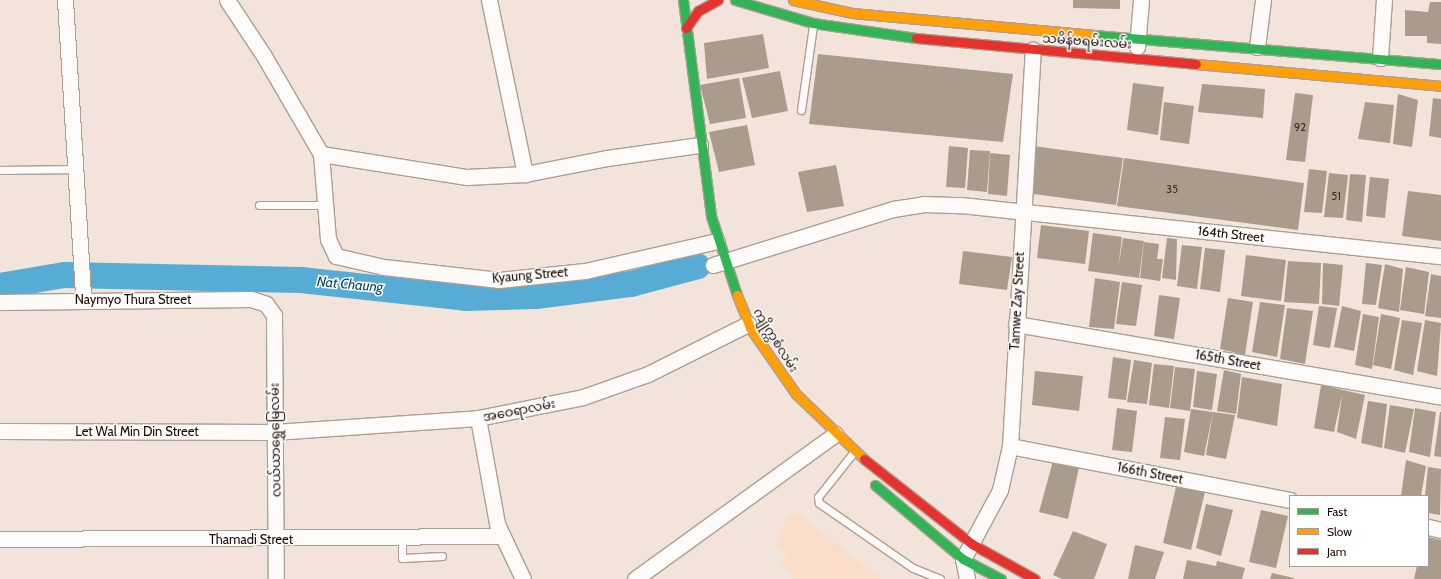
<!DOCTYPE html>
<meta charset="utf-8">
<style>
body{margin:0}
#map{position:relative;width:1441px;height:579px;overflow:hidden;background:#f2e4db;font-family:Cabin,"Noto Sans Myanmar",sans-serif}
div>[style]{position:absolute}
.built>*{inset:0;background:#f9ddc8}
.river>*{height:26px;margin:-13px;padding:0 13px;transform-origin:13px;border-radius:13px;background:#57acd5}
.building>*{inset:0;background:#a99c8c}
.roads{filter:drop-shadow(1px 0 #ae9e92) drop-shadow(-1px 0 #ae9e92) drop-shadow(0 1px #ae9e92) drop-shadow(0 -1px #ae9e92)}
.lane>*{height:7px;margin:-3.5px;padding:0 3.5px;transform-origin:3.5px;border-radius:3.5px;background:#fdfbfa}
.street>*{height:15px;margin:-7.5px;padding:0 7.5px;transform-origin:7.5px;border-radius:7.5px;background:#fdfbfa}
.fast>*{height:9px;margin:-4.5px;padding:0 4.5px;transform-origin:4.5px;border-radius:4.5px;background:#30b455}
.slow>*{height:9px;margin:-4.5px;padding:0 4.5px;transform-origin:4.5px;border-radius:4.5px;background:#ff9f0a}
.jam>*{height:9px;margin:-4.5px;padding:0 4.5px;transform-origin:4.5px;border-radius:4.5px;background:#e5322d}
span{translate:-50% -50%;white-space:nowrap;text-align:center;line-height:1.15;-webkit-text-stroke:3px #fff;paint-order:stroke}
.number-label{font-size:11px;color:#3f2d23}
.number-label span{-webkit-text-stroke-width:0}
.street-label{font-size:13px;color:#1c0800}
.water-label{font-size:14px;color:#034464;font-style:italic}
.legend{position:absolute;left:1289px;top:495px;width:140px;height:72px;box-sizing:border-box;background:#fff;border:1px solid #a49c99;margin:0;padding:5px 7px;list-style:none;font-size:12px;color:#1c0800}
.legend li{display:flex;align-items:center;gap:8px;height:20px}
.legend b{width:20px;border:1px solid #a49c99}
</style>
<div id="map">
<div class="built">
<i style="clip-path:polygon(798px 513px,881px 579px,793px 579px,792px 573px,780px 564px,788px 554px,776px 546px,789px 514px)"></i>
</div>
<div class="river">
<i style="left:0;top:286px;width:65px;rotate:-9.8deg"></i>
<i style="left:64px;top:275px;width:237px;rotate:1.2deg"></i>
<i style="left:301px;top:280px;width:166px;rotate:6.2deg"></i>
<i style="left:466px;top:298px;width:70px;rotate:-1.6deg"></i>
<i style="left:536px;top:296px;width:96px;rotate:-7.2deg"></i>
<i style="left:631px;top:284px;width:69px;rotate:-15deg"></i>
</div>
<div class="building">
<i style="clip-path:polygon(1073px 0,1120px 0,1120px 9px,1073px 8px)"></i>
<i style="clip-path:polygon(1430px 2px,1441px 2px,1441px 44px,1427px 43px,1427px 36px,1405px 36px,1405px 10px,1428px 12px)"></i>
<i style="clip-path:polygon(763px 34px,769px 68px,707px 79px,704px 43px)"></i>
<i style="clip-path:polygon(818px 54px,1013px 74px,1003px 142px,809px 124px)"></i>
<i style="clip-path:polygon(780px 71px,788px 111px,752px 118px,742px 78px)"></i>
<i style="clip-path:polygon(739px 78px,746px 118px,710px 124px,700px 85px)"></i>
<i style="clip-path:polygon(1133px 83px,1164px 87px,1158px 135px,1127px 130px)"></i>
<i style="clip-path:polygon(1202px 84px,1265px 89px,1263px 118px,1198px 112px)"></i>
<i style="clip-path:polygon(1295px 93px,1313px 95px,1305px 162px,1286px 160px)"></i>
<i style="clip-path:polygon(1398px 94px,1418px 100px,1412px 147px,1393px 144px)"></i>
<i style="clip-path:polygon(1433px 98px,1441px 99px,1441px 138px,1429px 136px)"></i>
<i style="clip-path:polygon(1164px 102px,1194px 106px,1189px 144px,1160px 140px)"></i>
<i style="clip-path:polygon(1365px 102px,1394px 105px,1390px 143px,1358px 139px)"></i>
<i style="clip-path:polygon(747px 125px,755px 165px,719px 172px,709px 132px)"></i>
<i style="clip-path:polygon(949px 146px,968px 148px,965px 188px,946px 187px)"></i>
<i style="clip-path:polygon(1033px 146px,1123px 158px,1116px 205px,1026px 193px)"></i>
<i style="clip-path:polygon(970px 150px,990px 151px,987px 192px,967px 190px)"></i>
<i style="clip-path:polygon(990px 153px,1010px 155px,1007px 196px,988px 194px)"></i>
<i style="clip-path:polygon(1124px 158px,1304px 183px,1298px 230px,1117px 206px)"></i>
<i style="clip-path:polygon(836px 165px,844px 206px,807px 212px,798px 172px)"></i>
<i style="clip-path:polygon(1309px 169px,1327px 171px,1322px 213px,1304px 212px)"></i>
<i style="clip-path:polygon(1329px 173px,1348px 175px,1343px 218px,1324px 217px)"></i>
<i style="clip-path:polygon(1350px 174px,1366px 175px,1362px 222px,1346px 220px)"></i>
<i style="clip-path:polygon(1370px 177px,1389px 179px,1385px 218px,1366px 216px)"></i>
<i style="clip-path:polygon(1408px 191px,1441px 195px,1441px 241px,1402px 236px)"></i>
<i style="clip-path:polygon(1041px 225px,1089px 231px,1085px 264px,1037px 258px)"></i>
<i style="clip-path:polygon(1093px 233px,1122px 237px,1118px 269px,1123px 238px,1144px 241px,1139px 278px,1088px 271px)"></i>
<i style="clip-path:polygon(1167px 238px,1177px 239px,1176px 280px,1162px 278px)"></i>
<i style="clip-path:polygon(1144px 242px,1159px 244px,1157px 259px,1163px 259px,1160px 281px,1140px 278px)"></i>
<i style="clip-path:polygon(1182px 245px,1202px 247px,1197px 289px,1177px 286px)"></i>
<i style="clip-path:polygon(1205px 248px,1225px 250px,1220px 292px,1200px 289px)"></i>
<i style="clip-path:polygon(963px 251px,1012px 257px,1007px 290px,959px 284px)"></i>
<i style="clip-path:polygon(1246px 255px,1286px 260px,1281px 301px,1241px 296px)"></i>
<i style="clip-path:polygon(1288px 261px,1321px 263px,1319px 304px,1284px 302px)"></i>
<i style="clip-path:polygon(1323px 263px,1343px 265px,1339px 306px,1322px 304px)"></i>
<i style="clip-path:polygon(1366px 263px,1382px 265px,1376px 305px,1362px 304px)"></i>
<i style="clip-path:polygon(1385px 264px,1403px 269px,1399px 312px,1378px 308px)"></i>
<i style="clip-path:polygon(1406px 267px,1429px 272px,1424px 314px,1400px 310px)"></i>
<i style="clip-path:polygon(1431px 274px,1441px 276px,1441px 318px,1425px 316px)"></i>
<i style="clip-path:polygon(1095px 278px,1120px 282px,1114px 329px,1089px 327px)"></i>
<i style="clip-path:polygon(1122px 282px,1142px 285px,1136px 326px,1116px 324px)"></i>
<i style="clip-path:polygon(1159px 295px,1180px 298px,1174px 339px,1154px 336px)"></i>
<i style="clip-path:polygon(1228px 298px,1253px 302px,1245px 355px,1220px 349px)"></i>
<i style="clip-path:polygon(1260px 302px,1285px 305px,1277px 357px,1252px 352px)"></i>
<i style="clip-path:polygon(1319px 306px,1337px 308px,1330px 348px,1313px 345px)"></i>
<i style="clip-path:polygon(1342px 306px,1361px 311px,1354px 351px,1334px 347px)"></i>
<i style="clip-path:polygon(1287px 308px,1313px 311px,1305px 364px,1280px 359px)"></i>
<i style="clip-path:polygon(1363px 314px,1379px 317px,1372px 369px,1355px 365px)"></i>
<i style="clip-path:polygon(1381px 314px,1400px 318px,1391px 369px,1373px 365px)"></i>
<i style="clip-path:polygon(1402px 320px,1422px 323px,1413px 375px,1394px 370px)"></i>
<i style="clip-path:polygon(1425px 320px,1441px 323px,1437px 376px,1417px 371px)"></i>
<i style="clip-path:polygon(1113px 357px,1131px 360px,1126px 400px,1108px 398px)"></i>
<i style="clip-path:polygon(1134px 360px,1152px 363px,1147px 404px,1127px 402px)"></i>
<i style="clip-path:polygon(1154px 364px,1174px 366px,1169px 408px,1149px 405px)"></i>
<i style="clip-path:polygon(1175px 367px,1195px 369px,1190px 411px,1170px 408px)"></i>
<i style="clip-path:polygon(1224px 370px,1241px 374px,1236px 414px,1217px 411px)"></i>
<i style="clip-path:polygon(1035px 371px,1083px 376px,1079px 411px,1032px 405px)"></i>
<i style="clip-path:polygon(1197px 371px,1217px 374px,1212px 410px,1193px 407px)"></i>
<i style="clip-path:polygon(1242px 377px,1282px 384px,1277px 426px,1237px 418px)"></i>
<i style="clip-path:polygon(1321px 385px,1365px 395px,1356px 439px,1337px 432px,1342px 395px,1334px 432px,1314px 428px)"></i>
<i style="clip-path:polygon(1368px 401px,1387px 404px,1382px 448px,1361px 443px)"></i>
<i style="clip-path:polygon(1390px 405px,1414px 409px,1405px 453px,1384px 448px)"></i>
<i style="clip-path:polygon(1117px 408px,1137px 411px,1132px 452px,1112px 450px)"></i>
<i style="clip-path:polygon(1415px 408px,1436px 412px,1430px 457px,1409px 452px)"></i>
<i style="clip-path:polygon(1191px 409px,1213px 412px,1204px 456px,1184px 452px)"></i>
<i style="clip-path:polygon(1213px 412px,1235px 415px,1226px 459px,1206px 455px)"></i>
<i style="clip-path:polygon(1440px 412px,1441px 412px,1441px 457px,1434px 456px)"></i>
<i style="clip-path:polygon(1165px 417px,1185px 419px,1180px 460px,1160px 458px)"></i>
<i style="clip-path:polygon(1406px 460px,1426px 466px,1421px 496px,1401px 496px)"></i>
<i style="clip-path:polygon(1053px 461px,1079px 467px,1068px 519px,1039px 512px)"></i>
<i style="clip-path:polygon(1428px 467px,1441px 469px,1440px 515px,1428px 513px,1428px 496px,1425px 496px)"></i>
<i style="clip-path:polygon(1176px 487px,1205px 492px,1191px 550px,1163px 543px)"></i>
<i style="clip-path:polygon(1206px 504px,1233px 510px,1221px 556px,1196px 548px)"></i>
<i style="clip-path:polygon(1261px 510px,1288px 516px,1276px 568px,1249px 562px)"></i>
<i style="clip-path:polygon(1073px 531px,1107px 544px,1094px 579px,1062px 579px,1053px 575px)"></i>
<i style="clip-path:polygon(1428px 537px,1441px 540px,1441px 579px,1414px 579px,1417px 566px,1428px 566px)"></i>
<i style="clip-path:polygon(1135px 545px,1164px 552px,1155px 579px,1128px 579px)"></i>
<i style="clip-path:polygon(1187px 560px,1216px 566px,1217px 561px,1245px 568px,1242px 579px,1183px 579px)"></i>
<i style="clip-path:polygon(1272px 573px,1294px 578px,1294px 579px,1270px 579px)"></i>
</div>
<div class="roads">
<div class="lane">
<i style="left:801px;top:110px;width:85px;rotate:-81.9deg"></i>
<i style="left:0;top:170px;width:76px;rotate:-0.8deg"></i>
<i style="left:259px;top:205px;width:66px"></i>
<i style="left:853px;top:453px;width:56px;rotate:128.5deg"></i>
<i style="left:818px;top:497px;width:6px;rotate:81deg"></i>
<i style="left:819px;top:503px;width:114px;rotate:34.7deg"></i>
<i style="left:913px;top:568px;width:29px;rotate:22deg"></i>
<i style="left:402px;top:538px;width:20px;rotate:90deg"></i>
<i style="left:402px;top:558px;width:40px;rotate:-2.9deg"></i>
</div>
<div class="street">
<i style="left:65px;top:0;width:299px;rotate:86.5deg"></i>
<i style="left:227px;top:0;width:67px;rotate:56.5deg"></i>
<i style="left:264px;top:56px;width:113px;rotate:59.8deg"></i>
<i style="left:321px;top:154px;width:85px;rotate:85.3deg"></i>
<i style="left:328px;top:239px;width:19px;rotate:65deg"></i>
<i style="left:336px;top:256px;width:49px;rotate:12.9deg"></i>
<i style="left:384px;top:267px;width:116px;rotate:6.4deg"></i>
<i style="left:499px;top:280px;width:86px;rotate:-6deg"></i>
<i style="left:585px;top:271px;width:135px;rotate:-12.8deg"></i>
<i style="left:489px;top:0;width:178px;rotate:78.3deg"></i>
<i style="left:1137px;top:47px;width:47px;rotate:-85.1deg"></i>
<i style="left:1257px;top:47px;width:47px;rotate:-82.7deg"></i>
<i style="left:1380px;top:58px;width:58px;rotate:-86.1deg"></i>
<i style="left:321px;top:154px;width:148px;rotate:9deg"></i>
<i style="left:467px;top:177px;width:58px;rotate:-3deg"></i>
<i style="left:525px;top:174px;width:84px;rotate:-11deg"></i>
<i style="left:607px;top:158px;width:94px;rotate:-8deg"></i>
<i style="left:713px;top:265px;width:189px;rotate:-17.3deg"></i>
<i style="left:893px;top:209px;width:30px;rotate:-9deg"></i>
<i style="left:923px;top:204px;width:38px;rotate:2deg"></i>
<i style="left:961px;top:205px;width:483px;rotate:6.1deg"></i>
<i style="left:0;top:302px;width:251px;rotate:-0.7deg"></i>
<i style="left:251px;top:299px;width:16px;rotate:18deg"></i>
<i style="left:266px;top:304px;width:14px;rotate:54deg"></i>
<i style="left:274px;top:315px;width:264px;rotate:89.6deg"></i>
<i style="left:1016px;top:324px;width:431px;rotate:9.7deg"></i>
<i style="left:478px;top:418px;width:108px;rotate:79.8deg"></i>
<i style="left:497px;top:524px;width:61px;rotate:64.7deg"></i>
<i style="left:0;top:431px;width:274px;rotate:0.2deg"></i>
<i style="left:274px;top:432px;width:204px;rotate:-3.9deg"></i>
<i style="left:478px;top:418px;width:107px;rotate:-11.3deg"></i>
<i style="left:583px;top:397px;width:69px;rotate:-19.5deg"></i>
<i style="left:648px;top:374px;width:112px;rotate:-26.6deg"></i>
<i style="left:1010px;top:446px;width:285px;rotate:10.9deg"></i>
<i style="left:1428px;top:527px;width:13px;rotate:13deg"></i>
<i style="left:0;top:539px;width:502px;rotate:-0.34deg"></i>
<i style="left:635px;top:579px;width:247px;rotate:-35.9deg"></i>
<i style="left:967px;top:579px;width:20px;rotate:-101deg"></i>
<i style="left:963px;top:559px;width:78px;rotate:-61.8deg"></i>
<i style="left:1000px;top:490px;width:45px;rotate:-77.2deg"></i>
<i style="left:1010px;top:446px;width:397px;rotate:-86.7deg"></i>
</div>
<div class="fast">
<i style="left:683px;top:0;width:218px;rotate:82.6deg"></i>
<i style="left:711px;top:216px;width:83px;rotate:71.8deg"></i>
<i style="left:735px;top:0;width:81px;rotate:16.4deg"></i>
<i style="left:813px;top:23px;width:104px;rotate:8.3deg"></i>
<i style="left:1094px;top:35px;width:348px;rotate:4.8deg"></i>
<i style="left:875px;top:485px;width:115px;rotate:40.1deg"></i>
<i style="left:963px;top:559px;width:43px;rotate:27.8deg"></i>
</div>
<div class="slow">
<i style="left:793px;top:0;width:60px;rotate:12.4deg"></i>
<i style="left:852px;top:13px;width:243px;rotate:5.2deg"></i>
<i style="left:1196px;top:64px;width:246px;rotate:5.1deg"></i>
<i style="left:737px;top:295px;width:35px;rotate:68deg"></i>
<i style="left:750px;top:328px;width:80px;rotate:55.1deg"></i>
<i style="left:796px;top:394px;width:94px;rotate:43.7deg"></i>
</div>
<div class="jam">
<i style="left:686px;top:28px;width:21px;rotate:-55deg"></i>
<i style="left:698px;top:11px;width:23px;rotate:-29deg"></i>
<i style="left:916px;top:38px;width:281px;rotate:5.3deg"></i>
<i style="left:864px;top:459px;width:137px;rotate:38.2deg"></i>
<i style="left:972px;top:544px;width:72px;rotate:29.1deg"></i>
</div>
</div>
<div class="number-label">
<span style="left:1300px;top:127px">92</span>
<span style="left:1172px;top:189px">35</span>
<span style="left:1336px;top:196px">51</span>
</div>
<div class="street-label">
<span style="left:1087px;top:41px;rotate:4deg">သမိန်ဗရမ်းလမ်း</span>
<span style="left:1231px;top:234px;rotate:6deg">164th Street</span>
<span style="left:530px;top:275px;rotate:-5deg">Kyaung Street</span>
<span style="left:133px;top:299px">Naymyo Thura Street</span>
<span style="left:1017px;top:301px;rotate:-87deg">Tamwe Zay Street</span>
<span style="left:776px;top:340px;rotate:58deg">ကျိုက္ကစံလမ်း</span>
<span style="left:1228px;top:360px;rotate:10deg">165th Street</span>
<span style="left:519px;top:410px;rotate:-11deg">အဝေရာလမ်း</span>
<span style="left:137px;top:431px">Let Wal Min Din Street</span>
<span style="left:275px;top:440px;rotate:-91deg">လယ်ယာရွှေမြေလမ်း</span>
<span style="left:1150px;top:473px;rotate:11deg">166th Street</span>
<span style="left:251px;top:539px">Thamadi Street</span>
</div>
<div class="water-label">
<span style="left:350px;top:284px;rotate:5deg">Nat Chaung</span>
</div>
<ul class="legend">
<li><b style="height:5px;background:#30b455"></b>Fast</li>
<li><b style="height:5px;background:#ff9f0a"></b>Slow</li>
<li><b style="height:5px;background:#e5322d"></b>Jam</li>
</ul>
</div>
